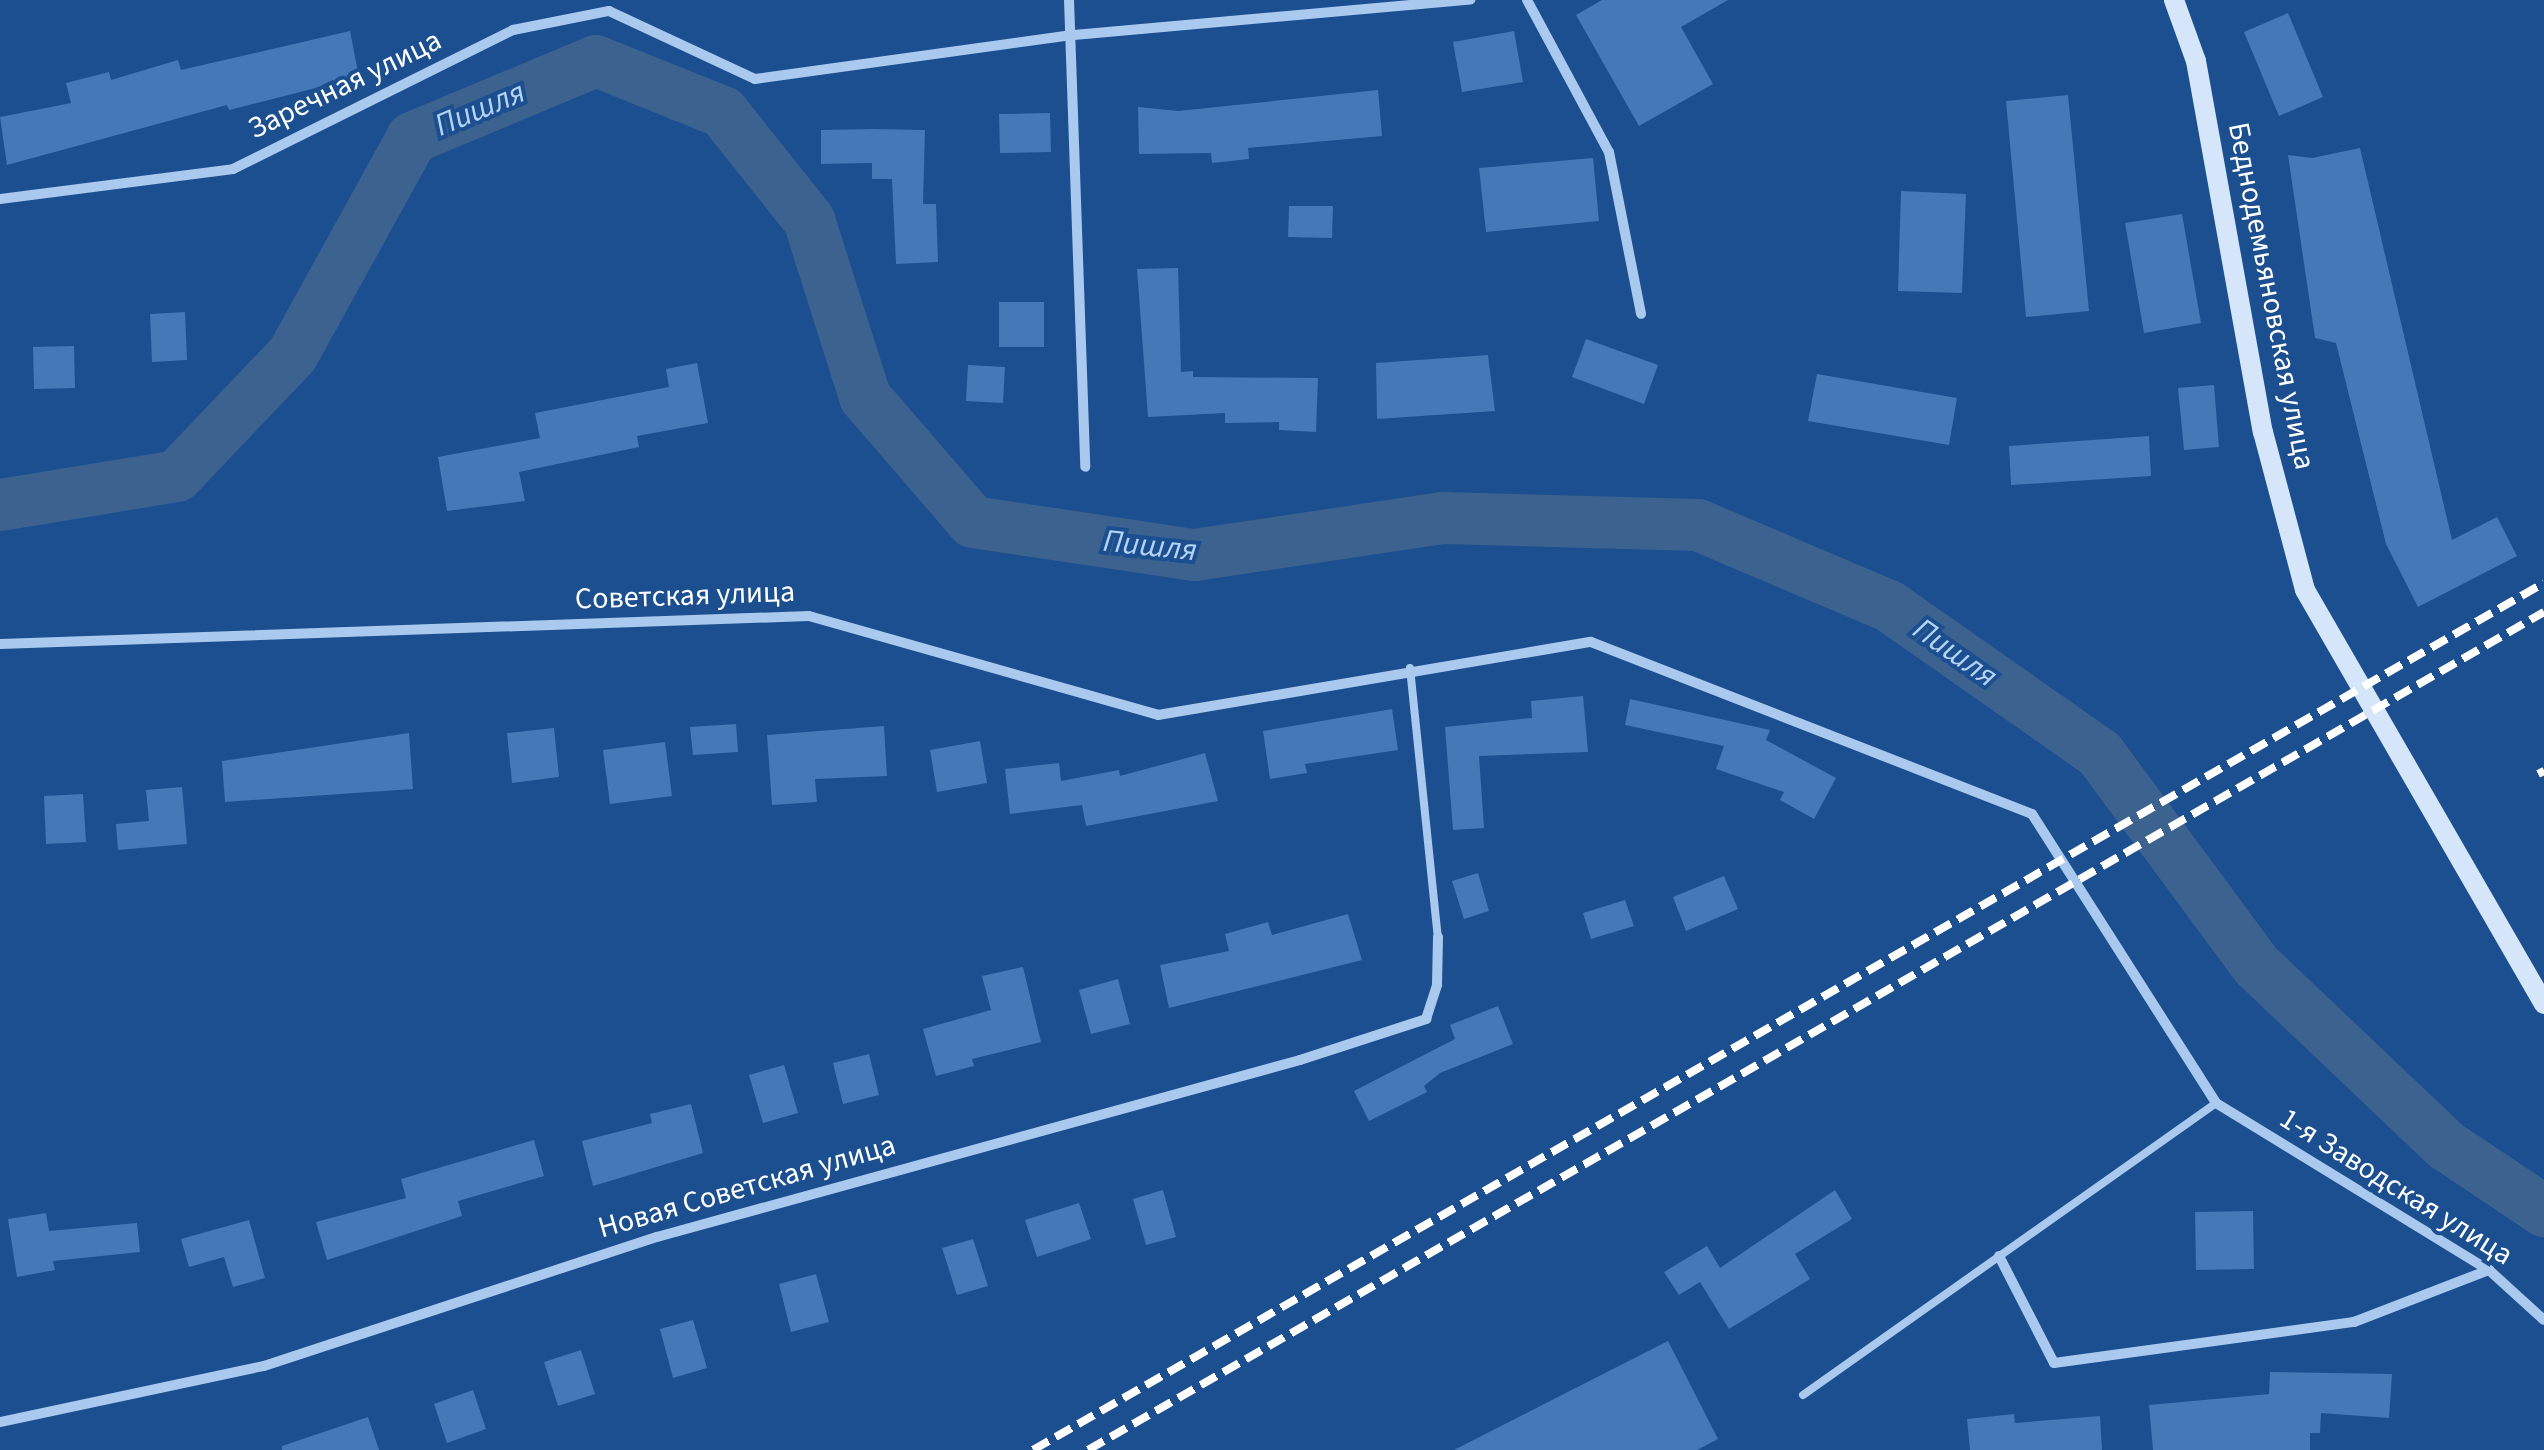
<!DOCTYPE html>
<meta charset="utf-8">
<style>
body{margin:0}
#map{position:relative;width:2544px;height:1450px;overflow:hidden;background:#1b4f8f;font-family:"Source Sans 3",sans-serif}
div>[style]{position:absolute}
.river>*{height:52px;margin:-26px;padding:0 26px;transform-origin:26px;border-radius:26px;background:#3c6290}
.building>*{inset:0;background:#4478b7}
.lane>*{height:8px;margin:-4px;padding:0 4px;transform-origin:4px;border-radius:4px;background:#a9c9ee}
.street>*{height:10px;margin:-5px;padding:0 5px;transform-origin:5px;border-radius:5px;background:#a9c9ee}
.secondary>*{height:20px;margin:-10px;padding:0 10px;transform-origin:10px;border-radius:10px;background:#d6e6fa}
.rail>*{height:8px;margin-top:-4px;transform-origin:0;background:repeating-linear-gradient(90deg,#fff 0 18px,transparent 0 26px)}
span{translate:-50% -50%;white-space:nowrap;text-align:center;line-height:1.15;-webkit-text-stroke:8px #1b4f8f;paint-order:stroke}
.street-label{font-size:30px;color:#fff}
.water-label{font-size:32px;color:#b5d3f5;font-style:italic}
</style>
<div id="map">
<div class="river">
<i style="left:0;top:505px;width:179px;rotate:-9.3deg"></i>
<i style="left:177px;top:476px;width:168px;rotate:-46.4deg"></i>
<i style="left:293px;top:354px;width:247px;rotate:-61.1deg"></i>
<i style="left:412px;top:138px;width:199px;rotate:-22.7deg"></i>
<i style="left:596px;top:61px;width:137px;rotate:21.9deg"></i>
<i style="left:723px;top:112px;width:138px;rotate:51.5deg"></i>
<i style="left:809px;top:220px;width:186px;rotate:72.4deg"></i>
<i style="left:865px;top:397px;width:165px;rotate:49.2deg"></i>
<i style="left:973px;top:522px;width:224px;rotate:8.5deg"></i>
<i style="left:1195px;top:555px;width:252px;rotate:-8.5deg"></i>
<i style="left:1444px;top:518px;width:254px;rotate:1.6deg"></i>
<i style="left:1698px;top:525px;width:207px;rotate:23deg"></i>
<i style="left:1889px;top:606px;width:258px;rotate:35deg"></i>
<i style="left:2100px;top:754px;width:264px;rotate:53.5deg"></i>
<i style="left:2257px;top:966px;width:262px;rotate:43.5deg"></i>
<i style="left:2447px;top:1146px;width:117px;rotate:33.8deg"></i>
</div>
<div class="building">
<i style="clip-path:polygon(1602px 0,1728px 0,1681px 27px,1713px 84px,1639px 126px,1576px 15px)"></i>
<i style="clip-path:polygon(2288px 13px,2323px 97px,2279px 116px,2244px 32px)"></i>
<i style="clip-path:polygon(350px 31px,359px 77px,229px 110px,227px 105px,7px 165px,0 117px,71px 103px,66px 83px,109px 72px,111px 80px,178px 60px,181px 70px)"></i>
<i style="clip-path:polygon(1514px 31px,1523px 82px,1462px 92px,1453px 42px)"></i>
<i style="clip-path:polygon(1378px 90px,1382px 136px,1248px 148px,1249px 159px,1212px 163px,1211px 153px,1139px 154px,1138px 107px,1178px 111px)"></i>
<i style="clip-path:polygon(2068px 95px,2089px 311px,2026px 317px,2006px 101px)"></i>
<i style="clip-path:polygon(1050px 113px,1051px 152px,1000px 153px,999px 114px)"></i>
<i style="clip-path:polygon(873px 129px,925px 130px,923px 204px,936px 204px,938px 262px,896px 264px,892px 179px,872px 179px,872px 163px,821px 164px,821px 130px)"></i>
<i style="clip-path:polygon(2360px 148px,2452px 540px,2497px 517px,2517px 556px,2418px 607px,2386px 544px,2336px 343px,2315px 338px,2288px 155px,2312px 158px)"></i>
<i style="clip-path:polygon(1593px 158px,1599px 221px,1486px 232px,1479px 168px)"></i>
<i style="clip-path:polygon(1901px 191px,1966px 194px,1962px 293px,1898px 291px)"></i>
<i style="clip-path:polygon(1289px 206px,1333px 206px,1332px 238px,1288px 237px)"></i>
<i style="clip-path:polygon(2182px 214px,2201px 323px,2144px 333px,2125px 223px)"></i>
<i style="clip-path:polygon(1178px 268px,1181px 372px,1193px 371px,1193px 377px,1318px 378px,1316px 432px,1279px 430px,1279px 422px,1225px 423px,1225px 413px,1148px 417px,1137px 269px)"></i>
<i style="clip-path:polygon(999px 302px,1044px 302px,1044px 347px,999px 347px)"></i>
<i style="clip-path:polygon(185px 312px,187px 360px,152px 362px,150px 314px)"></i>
<i style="clip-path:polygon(1586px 339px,1658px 365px,1644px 404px,1572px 377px)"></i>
<i style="clip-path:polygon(74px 346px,75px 388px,34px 389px,33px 347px)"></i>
<i style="clip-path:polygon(1488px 355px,1495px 411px,1377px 419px,1376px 363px)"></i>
<i style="clip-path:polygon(697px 363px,708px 423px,637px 436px,639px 447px,519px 472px,525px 501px,447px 511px,438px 457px,540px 438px,535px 413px,669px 387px,666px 369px)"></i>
<i style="clip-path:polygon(968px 365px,1005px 367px,1003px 403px,966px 401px)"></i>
<i style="clip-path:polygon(1817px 374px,1957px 398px,1949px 445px,1808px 421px)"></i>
<i style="clip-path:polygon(2214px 385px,2219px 447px,2184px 450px,2178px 388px)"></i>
<i style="clip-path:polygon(2149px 436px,2151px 476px,2011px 485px,2009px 446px)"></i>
<i style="clip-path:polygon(1583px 696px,1588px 752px,1479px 756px,1484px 828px,1453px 830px,1445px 727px,1532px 718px,1531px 701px)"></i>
<i style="clip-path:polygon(1630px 699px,1770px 730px,1766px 740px,1836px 778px,1814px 819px,1780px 800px,1784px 792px,1716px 769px,1724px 746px,1625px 725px)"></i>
<i style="clip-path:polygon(1392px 709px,1398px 750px,1305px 764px,1307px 773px,1270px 779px,1263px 731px)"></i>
<i style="clip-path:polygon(736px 724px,738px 752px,693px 755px,690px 727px)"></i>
<i style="clip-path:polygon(884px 726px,887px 776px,815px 779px,817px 802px,772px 805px,767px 735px)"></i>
<i style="clip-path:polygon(554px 728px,559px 777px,512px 783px,507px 733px)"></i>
<i style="clip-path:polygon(409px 733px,413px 789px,225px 802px,222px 761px)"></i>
<i style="clip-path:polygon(980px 741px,987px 783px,937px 792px,930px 750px)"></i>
<i style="clip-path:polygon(665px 742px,672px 796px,610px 804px,603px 750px)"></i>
<i style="clip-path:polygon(1205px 753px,1218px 801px,1086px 826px,1082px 805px,1010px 814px,1005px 769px,1059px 763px,1061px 781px,1119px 770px,1120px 776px)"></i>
<i style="clip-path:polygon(182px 787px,187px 844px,118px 850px,116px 824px,149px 821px,146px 790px)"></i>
<i style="clip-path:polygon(83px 794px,86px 842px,46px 844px,44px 796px)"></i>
<i style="clip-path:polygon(1478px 873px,1489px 911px,1464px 919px,1452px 881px)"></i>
<i style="clip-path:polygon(1724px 876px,1738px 909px,1686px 931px,1673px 897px)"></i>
<i style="clip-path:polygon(1625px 900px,1634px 926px,1591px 939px,1583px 913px)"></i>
<i style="clip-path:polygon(1348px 914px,1362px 960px,1169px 1008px,1160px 965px,1229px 951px,1225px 934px,1268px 922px,1272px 935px)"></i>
<i style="clip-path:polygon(1023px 967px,1041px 1042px,972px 1059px,974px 1066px,936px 1076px,923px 1029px,991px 1010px,982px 976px)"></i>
<i style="clip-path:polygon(1118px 979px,1130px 1024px,1091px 1034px,1079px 990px)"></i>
<i style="clip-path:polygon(1498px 1006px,1513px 1044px,1440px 1073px,1424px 1086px,1427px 1092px,1369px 1121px,1354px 1091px,1455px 1039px,1450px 1025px)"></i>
<i style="clip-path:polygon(869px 1054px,879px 1095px,843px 1104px,833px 1063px)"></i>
<i style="clip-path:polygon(784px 1065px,798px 1113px,763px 1123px,749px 1075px)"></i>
<i style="clip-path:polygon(691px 1104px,703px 1153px,593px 1186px,582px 1141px,652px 1123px,650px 1114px)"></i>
<i style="clip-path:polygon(534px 1140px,544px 1176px,458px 1201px,462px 1216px,327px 1260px,316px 1222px,406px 1198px,401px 1179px)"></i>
<i style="clip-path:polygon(1163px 1190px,1176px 1237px,1146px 1245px,1133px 1199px)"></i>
<i style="clip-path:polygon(1835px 1190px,1852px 1219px,1795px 1254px,1810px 1279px,1729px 1329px,1700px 1282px,1679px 1295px,1664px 1272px,1707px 1246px,1720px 1268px)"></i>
<i style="clip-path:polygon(1079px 1203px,1091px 1239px,1037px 1257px,1025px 1220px)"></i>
<i style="clip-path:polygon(2253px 1211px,2254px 1269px,2196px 1270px,2195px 1212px)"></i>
<i style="clip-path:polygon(46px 1213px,49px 1231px,137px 1223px,140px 1252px,53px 1261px,55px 1270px,17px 1277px,8px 1219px)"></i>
<i style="clip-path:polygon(249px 1220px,265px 1278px,233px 1287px,224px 1257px,189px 1267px,181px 1239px)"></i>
<i style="clip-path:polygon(973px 1239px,988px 1286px,957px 1295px,942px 1248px)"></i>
<i style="clip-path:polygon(816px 1274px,829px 1322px,791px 1332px,779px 1284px)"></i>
<i style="clip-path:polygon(693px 1320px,707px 1368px,673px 1378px,660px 1329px)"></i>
<i style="clip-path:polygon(1668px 1341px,1718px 1439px,1697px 1450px,1454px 1450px)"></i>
<i style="clip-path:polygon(581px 1350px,595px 1394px,558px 1406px,544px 1362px)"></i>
<i style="clip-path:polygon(2270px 1372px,2392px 1374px,2389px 1418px,2321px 1413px,2320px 1433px,2310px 1433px,2310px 1450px,2153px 1450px,2149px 1405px,2269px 1394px)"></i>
<i style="clip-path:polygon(473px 1390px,486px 1429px,447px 1443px,434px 1404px)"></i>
<i style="clip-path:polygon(2014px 1414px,2015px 1423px,2100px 1416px,2102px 1450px,1970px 1450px,1967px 1419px)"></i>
<i style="clip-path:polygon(368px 1417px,379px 1450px,282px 1450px,282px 1446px)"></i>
</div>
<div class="lane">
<i style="left:1410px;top:668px;width:270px;rotate:84.1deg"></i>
<i style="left:1803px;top:1395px;width:506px;rotate:-35.26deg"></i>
</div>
<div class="street">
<i style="left:1069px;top:0;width:467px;rotate:88deg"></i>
<i style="left:1527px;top:0;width:173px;rotate:61.7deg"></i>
<i style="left:1609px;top:152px;width:165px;rotate:78.8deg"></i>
<i style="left:0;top:199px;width:235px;rotate:-7.3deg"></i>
<i style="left:233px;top:169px;width:313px;rotate:-26.4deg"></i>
<i style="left:513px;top:30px;width:98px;rotate:-11.2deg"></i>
<i style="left:609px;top:11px;width:161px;rotate:25deg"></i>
<i style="left:755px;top:79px;width:322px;rotate:-7.9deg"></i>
<i style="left:1074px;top:35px;width:398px;rotate:-5.1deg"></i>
<i style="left:0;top:644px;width:809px;rotate:-1.98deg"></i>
<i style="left:809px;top:616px;width:363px;rotate:15.8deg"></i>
<i style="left:1158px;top:715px;width:439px;rotate:-9.6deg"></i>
<i style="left:1591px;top:642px;width:473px;rotate:21.3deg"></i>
<i style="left:2032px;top:814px;width:343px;rotate:57.5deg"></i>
<i style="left:2216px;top:1103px;width:320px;rotate:31.5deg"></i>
<i style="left:2489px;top:1270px;width:74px;rotate:42.3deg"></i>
<i style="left:1999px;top:1256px;width:120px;rotate:62.8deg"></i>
<i style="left:2054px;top:1363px;width:303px;rotate:-7.8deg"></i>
<i style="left:2354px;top:1322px;width:145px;rotate:-21.1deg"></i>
<i style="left:0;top:1422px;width:270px;rotate:-12deg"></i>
<i style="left:264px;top:1366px;width:414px;rotate:-18.2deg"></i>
<i style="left:657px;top:1237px;width:667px;rotate:-15.39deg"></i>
<i style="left:1300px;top:1060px;width:133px;rotate:-18deg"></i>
<i style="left:1426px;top:1019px;width:36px;rotate:-72deg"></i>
<i style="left:1437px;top:985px;width:48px;rotate:-88.8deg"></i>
</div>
<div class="secondary">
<i style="left:2174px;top:0;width:65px;rotate:70.2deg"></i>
<i style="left:2196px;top:61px;width:377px;rotate:79.8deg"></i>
<i style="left:2263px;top:432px;width:163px;rotate:75.1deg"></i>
<i style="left:2305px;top:590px;width:478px;rotate:60deg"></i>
</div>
<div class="rail">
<i style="left:2538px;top:774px;width:7px;rotate:-27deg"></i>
<i style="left:1033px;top:1450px;width:1742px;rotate:-29.85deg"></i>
<i style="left:1088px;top:1450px;width:1680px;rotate:-29.92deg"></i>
</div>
<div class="street-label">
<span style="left:345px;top:85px;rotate:-26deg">Заречная улица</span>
<span style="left:2271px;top:296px;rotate:79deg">Беднодемьяновская улица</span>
<span style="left:685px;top:596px;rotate:-2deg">Советская улица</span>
<span style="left:747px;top:1187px;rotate:-16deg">Новая Советская улица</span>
<span style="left:2396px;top:1187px;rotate:32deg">1-я Заводская улица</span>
</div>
<div class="water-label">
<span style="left:480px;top:109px;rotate:-23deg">Пишля</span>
<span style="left:1150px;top:546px;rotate:6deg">Пишля</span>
<span style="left:1955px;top:653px;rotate:35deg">Пишля</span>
</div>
</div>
